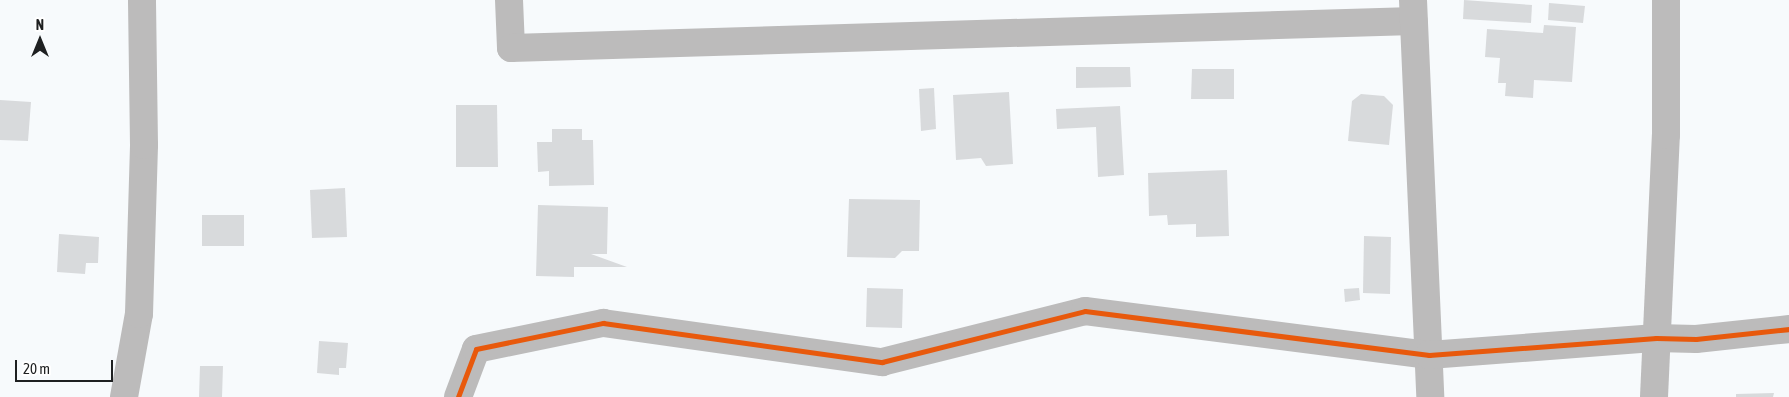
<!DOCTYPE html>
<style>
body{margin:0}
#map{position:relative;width:1789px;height:397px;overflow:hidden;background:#f7fafc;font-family:"Asap Condensed",sans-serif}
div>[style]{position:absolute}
.building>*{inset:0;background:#d8dadc}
.minor>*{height:28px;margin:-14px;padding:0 14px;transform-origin:14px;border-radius:14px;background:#bcbbbb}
.cycleway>*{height:5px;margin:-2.5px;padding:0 2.5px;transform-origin:2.5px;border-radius:2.5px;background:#e8590c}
span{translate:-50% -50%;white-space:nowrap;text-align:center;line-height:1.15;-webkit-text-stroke:5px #fff;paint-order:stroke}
.north{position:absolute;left:15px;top:15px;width:50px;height:50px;-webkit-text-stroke:4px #fff;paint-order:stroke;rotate:0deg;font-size:14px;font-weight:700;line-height:20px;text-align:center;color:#1e2021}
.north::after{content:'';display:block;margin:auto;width:18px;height:22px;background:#1e2021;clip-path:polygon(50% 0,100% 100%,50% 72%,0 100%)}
.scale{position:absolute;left:15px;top:360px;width:98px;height:22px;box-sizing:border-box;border:2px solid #1e2021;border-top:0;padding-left:6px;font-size:15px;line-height:18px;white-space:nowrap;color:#1e2021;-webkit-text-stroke:4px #fff;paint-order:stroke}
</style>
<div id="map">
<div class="building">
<i style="clip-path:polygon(1464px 0,1532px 5px,1531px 23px,1463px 19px)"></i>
<i style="clip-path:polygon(1549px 3px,1585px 6px,1583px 23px,1548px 20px)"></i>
<i style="clip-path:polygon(1544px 25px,1576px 27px,1572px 82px,1534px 80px,1533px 98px,1505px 96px,1506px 83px,1498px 83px,1500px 58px,1485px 57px,1487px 29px,1543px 33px)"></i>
<i style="clip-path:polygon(1076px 67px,1130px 67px,1131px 87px,1076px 88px)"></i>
<i style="clip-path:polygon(1192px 69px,1234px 69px,1234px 99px,1191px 99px)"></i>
<i style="clip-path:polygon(934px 88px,936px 129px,921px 131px,919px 89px)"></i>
<i style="clip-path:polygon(1009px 92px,1013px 164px,986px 166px,981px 158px,956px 160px,953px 95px)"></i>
<i style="clip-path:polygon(1361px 94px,1384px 96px,1393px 105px,1389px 145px,1348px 141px,1352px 101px)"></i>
<i style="clip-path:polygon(0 100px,31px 102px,28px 141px,0 140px)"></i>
<i style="clip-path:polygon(456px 105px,497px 105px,498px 167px,456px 167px)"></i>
<i style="clip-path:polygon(1120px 106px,1124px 175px,1098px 177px,1096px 127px,1057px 129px,1056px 109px)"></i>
<i style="clip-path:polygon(552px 129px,582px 129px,582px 140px,593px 140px,594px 185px,549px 186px,549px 171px,538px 172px,537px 142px,552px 142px)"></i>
<i style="clip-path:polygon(1227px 170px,1229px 236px,1196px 237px,1196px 224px,1168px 225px,1167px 215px,1149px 216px,1148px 173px)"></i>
<i style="clip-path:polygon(345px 188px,347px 237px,312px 238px,310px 190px)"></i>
<i style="clip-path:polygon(849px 199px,920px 200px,919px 251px,902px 251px,895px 258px,847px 257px)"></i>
<i style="clip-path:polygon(538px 205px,608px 207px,607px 254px,591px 254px,627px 267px,574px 267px,574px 277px,536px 276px)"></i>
<i style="clip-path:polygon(202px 215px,244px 215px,244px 246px,202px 246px)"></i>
<i style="clip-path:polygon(59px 234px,99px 237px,98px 263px,86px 263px,85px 274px,57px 272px)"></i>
<i style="clip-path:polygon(1364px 236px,1391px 237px,1390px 294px,1363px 293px)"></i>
<i style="clip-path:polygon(867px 288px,903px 289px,902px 328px,866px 327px)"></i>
<i style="clip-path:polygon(1359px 288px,1360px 300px,1345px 302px,1344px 289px)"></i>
<i style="clip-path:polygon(319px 341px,348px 343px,346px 368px,339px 368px,339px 375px,317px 373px)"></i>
<i style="clip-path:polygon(200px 366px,223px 366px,222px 397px,199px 397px)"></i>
<i style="clip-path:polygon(1774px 393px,1773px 397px,1736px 397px,1736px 394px)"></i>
</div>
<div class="minor">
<i style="left:509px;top:0;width:48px;rotate:87.6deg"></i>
<i style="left:511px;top:48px;width:903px;rotate:-1.71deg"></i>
<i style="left:1413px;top:0;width:397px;rotate:87.5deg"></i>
<i style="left:124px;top:397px;width:84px;rotate:-79.8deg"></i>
<i style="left:139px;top:314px;width:169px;rotate:-88.3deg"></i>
<i style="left:144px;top:145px;width:145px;rotate:-90.8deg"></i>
<i style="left:458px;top:397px;width:51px;rotate:-69.4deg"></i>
<i style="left:476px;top:349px;width:130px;rotate:-11.6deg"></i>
<i style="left:603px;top:323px;width:282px;rotate:8deg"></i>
<i style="left:882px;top:362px;width:209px;rotate:-14.1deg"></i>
<i style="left:1085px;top:311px;width:347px;rotate:7.3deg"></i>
<i style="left:1429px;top:355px;width:228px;rotate:-4.3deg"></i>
<i style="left:1656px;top:338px;width:40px;rotate:1.4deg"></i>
<i style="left:1696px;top:339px;width:94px;rotate:-6.1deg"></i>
<i style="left:1654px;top:397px;width:262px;rotate:-87.4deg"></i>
<i style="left:1666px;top:135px;width:135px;rotate:-90deg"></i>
</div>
<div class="cycleway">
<i style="left:458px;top:397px;width:51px;rotate:-69.4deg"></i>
<i style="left:476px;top:349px;width:130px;rotate:-11.6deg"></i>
<i style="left:603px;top:323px;width:282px;rotate:8deg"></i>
<i style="left:882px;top:362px;width:209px;rotate:-14.1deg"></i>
<i style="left:1085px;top:311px;width:347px;rotate:7.3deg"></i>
<i style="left:1429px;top:355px;width:228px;rotate:-4.3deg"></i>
<i style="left:1656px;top:338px;width:40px;rotate:1.4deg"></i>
<i style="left:1696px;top:339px;width:94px;rotate:-6.1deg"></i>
</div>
<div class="north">N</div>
<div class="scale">20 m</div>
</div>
